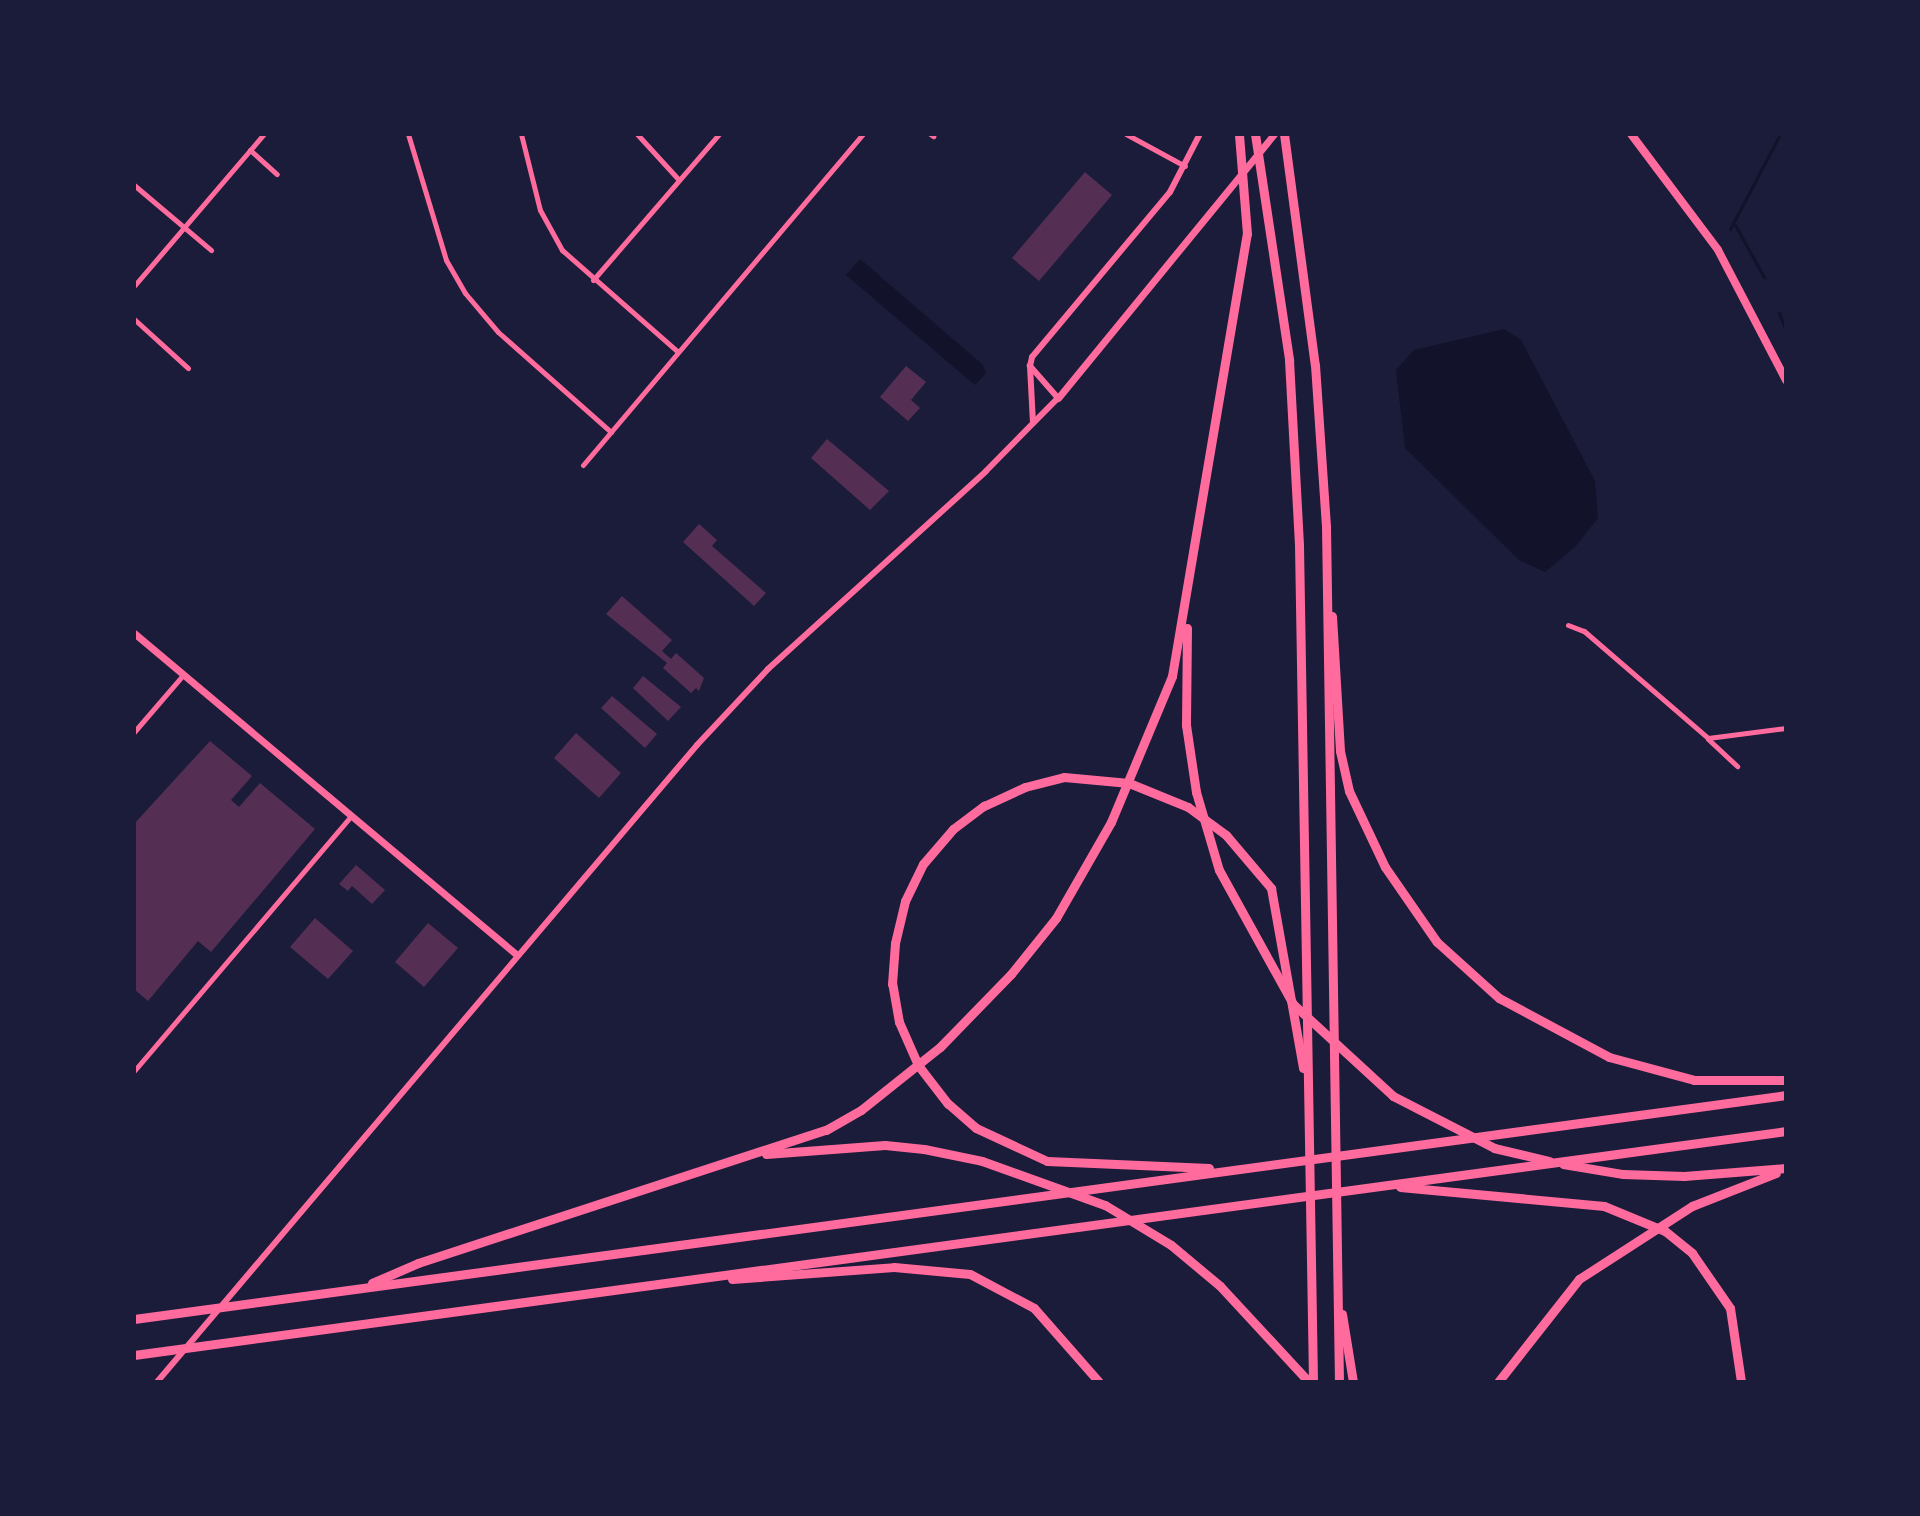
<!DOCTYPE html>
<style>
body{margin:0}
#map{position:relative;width:1920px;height:1516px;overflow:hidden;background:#1b1b3a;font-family:Ubuntu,sans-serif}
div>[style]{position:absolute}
.water>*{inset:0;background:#12122b}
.stream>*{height:3px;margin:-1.5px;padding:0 1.5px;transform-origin:1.5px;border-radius:1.5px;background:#12122b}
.building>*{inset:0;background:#542f53}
.minor>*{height:5px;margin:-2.5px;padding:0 2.5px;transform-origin:2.5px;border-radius:2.5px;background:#ff6b9d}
.tertiary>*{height:6px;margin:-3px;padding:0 3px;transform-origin:3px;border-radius:3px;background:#ff6b9d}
.secondary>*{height:7px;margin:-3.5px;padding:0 3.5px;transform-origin:3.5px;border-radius:3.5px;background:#ff6b9d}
.primary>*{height:8px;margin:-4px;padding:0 4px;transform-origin:4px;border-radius:4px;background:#ff6b9d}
.motorway>*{height:9px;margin:-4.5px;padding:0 4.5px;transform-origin:4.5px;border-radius:4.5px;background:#ff6b9d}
span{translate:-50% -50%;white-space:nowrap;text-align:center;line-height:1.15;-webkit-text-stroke:6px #1b1b3a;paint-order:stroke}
.frame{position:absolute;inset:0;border:136px solid #1b1b3a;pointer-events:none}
</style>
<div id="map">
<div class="water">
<i style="clip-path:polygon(860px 259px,982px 364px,986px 373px,975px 385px,846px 275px)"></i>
<i style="clip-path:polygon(1504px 329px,1521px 340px,1595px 481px,1598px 518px,1575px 547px,1545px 572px,1519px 560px,1405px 448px,1396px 370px,1414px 350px)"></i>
</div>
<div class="stream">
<i style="left:1735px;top:225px;width:60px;rotate:60.9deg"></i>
<i style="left:1730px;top:229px;width:107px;rotate:-62.2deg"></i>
<i style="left:1779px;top:313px;width:18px;rotate:68deg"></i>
</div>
<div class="building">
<i style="clip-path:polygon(1085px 172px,1112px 195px,1039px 281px,1012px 258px)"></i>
<i style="clip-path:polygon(906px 366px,926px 382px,911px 400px,920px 408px,908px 421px,880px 397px)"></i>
<i style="clip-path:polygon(827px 439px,889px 491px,870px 510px,811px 458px)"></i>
<i style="clip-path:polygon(699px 524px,717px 540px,712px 546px,766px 593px,754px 606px,683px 542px)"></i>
<i style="clip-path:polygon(622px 596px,672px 640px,662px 651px,671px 659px,676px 653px,704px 678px,699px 691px,696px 688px,691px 693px,663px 668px,667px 663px,606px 614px)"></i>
<i style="clip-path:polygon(643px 676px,681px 707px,668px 721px,633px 688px)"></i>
<i style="clip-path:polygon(612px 696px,657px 734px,645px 748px,601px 708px)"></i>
<i style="clip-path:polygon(576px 733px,621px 773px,599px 798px,554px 758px)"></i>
<i style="clip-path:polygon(210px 741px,252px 776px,231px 800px,239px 807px,260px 783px,315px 829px,211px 952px,198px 941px,148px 1001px,134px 989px,134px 824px)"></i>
<i style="clip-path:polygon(356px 865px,385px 890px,372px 904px,352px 886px,348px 891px,339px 884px)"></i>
<i style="clip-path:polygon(315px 918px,353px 951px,328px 979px,290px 947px)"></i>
<i style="clip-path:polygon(428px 923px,458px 948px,424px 987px,395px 962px)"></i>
</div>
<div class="minor">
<i style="left:408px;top:134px;width:132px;rotate:73.2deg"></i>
<i style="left:446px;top:260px;width:38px;rotate:60deg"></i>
<i style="left:465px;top:293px;width:51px;rotate:49.8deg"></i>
<i style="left:498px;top:332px;width:151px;rotate:41.5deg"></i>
<i style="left:521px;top:134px;width:78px;rotate:76deg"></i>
<i style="left:540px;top:210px;width:46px;rotate:61.2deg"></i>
<i style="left:562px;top:250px;width:154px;rotate:41.3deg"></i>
<i style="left:637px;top:134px;width:62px;rotate:47.6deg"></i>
<i style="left:930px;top:134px;width:4px;rotate:34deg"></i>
<i style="left:1126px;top:134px;width:67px;rotate:28.5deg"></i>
<i style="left:250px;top:150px;width:36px;rotate:42deg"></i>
<i style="left:134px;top:185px;width:101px;rotate:40.2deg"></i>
<i style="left:593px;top:280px;width:193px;rotate:-49.2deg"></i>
<i style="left:134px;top:286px;width:200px;rotate:-49.5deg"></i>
<i style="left:134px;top:319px;width:73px;rotate:42.2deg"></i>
<i style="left:583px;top:465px;width:434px;rotate:-49.8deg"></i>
<i style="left:1568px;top:625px;width:17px;rotate:21deg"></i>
<i style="left:1584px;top:631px;width:164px;rotate:40.8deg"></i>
<i style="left:1708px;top:738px;width:79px;rotate:-7.3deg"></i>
<i style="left:134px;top:732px;width:75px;rotate:-49.3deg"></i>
<i style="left:1708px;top:739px;width:40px;rotate:43deg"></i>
<i style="left:134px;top:1071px;width:335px;rotate:-49.6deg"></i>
</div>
<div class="tertiary">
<i style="left:1030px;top:366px;width:57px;rotate:87deg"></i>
<i style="left:157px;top:1382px;width:835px;rotate:-49.71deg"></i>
<i style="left:697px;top:745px;width:104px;rotate:-46.9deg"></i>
<i style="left:768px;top:669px;width:294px;rotate:-42.2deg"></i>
<i style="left:986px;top:471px;width:103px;rotate:-45.4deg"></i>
<i style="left:1058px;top:398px;width:43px;rotate:-131.2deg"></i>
<i style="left:1030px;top:366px;width:9px;rotate:-77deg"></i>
<i style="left:1032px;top:357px;width:215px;rotate:-50.1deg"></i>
<i style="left:1170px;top:192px;width:65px;rotate:-62.7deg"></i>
</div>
<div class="secondary">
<i style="left:1058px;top:398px;width:341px;rotate:-50.7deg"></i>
<i style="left:134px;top:633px;width:500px;rotate:40.05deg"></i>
</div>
<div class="primary">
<i style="left:1631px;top:134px;width:145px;rotate:53.1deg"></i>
<i style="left:1718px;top:250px;width:147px;rotate:62.4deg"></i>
</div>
<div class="motorway">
<i style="left:1255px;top:134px;width:229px;rotate:81.4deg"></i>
<i style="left:1289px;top:360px;width:185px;rotate:86.9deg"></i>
<i style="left:1299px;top:545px;width:837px;rotate:89.04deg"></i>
<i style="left:1284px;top:134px;width:233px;rotate:82.4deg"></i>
<i style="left:1315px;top:365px;width:162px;rotate:86.1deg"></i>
<i style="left:1326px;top:527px;width:855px;rotate:89.13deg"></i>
<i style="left:1332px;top:616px;width:135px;rotate:86.6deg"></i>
<i style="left:1340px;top:751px;width:41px;rotate:77.3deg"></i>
<i style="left:1349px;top:791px;width:84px;rotate:64.7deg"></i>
<i style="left:1385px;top:867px;width:91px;rotate:55.3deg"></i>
<i style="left:1437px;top:942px;width:84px;rotate:42.1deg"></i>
<i style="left:1499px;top:998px;width:125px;rotate:28.2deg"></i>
<i style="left:1609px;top:1057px;width:88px;rotate:15.1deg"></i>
<i style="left:1694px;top:1080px;width:92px"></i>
<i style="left:1187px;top:628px;width:97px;rotate:90.6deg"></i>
<i style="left:1186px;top:725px;width:68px;rotate:81.5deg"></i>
<i style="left:1196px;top:792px;width:81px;rotate:73.6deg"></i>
<i style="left:1219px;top:870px;width:153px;rotate:61.1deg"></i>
<i style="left:1293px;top:1004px;width:136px;rotate:42.6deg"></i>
<i style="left:1393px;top:1096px;width:114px;rotate:27.2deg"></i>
<i style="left:1494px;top:1148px;width:57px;rotate:13.3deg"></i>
<i style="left:766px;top:1154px;width:119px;rotate:-4.3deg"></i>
<i style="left:885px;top:1145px;width:39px;rotate:6deg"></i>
<i style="left:924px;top:1149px;width:59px;rotate:11.7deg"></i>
<i style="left:982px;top:1161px;width:131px;rotate:19.7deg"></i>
<i style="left:1105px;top:1205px;width:77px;rotate:31.2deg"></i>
<i style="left:1171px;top:1245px;width:64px;rotate:39.9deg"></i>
<i style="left:1220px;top:1286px;width:131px;rotate:47.2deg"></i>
<i style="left:1563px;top:1164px;width:61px;rotate:9.5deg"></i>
<i style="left:1623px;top:1174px;width:61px;rotate:1.9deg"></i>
<i style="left:1684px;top:1176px;width:102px;rotate:-4.5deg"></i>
<i style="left:1209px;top:1168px;width:162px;rotate:-177.5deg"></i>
<i style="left:1047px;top:1161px;width:78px;rotate:-155.1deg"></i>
<i style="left:976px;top:1128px;width:37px;rotate:-139deg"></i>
<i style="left:948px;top:1104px;width:49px;rotate:-127.6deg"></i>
<i style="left:918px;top:1065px;width:47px;rotate:-113.8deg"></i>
<i style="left:899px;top:1022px;width:39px;rotate:-100deg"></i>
<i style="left:892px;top:984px;width:41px;rotate:-85.8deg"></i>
<i style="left:895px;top:943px;width:43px;rotate:-76.6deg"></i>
<i style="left:905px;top:901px;width:41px;rotate:-64.1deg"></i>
<i style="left:923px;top:864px;width:46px;rotate:-49.4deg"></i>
<i style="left:953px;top:829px;width:39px;rotate:-37deg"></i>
<i style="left:984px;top:806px;width:45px;rotate:-24.9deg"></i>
<i style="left:1025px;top:787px;width:40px;rotate:-14.4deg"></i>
<i style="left:1064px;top:777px;width:65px;rotate:5.3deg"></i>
<i style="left:1129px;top:783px;width:64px;rotate:22.1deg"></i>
<i style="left:1188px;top:807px;width:47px;rotate:36.4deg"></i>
<i style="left:1226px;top:835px;width:70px;rotate:49.7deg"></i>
<i style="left:1271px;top:888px;width:183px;rotate:79.9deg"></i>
<i style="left:1400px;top:1187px;width:205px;rotate:5.3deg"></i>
<i style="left:1604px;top:1206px;width:66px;rotate:22.3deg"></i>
<i style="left:1665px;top:1231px;width:35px;rotate:39deg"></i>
<i style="left:1692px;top:1253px;width:67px;rotate:55.4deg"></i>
<i style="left:1730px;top:1308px;width:75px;rotate:81.5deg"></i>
<i style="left:732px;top:1279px;width:162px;rotate:-4.2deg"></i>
<i style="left:894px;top:1267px;width:76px;rotate:5.3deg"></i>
<i style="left:970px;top:1274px;width:72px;rotate:28deg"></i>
<i style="left:1034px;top:1308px;width:98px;rotate:48.7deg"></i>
<i style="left:372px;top:1283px;width:50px;rotate:-23.5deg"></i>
<i style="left:418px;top:1263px;width:429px;rotate:-18.1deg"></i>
<i style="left:826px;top:1130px;width:40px;rotate:-29.7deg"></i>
<i style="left:861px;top:1110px;width:101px;rotate:-38.6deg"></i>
<i style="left:940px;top:1047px;width:102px;rotate:-45.8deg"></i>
<i style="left:1011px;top:974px;width:72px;rotate:-51.2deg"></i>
<i style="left:1056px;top:918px;width:111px;rotate:-60.2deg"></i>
<i style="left:1111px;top:822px;width:158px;rotate:-67.3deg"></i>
<i style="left:1172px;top:676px;width:448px;rotate:-80.4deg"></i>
<i style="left:1247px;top:234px;width:100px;rotate:-94.6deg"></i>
<i style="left:1342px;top:1314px;width:69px;rotate:80.8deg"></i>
<i style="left:134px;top:1319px;width:1667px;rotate:-7.72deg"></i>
<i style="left:134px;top:1355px;width:1667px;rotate:-7.72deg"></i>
<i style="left:1498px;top:1382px;width:131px;rotate:-51.8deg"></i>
<i style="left:1579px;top:1279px;width:135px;rotate:-32.9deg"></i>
<i style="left:1692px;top:1206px;width:90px;rotate:-21.4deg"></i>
</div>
<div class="frame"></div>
</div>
